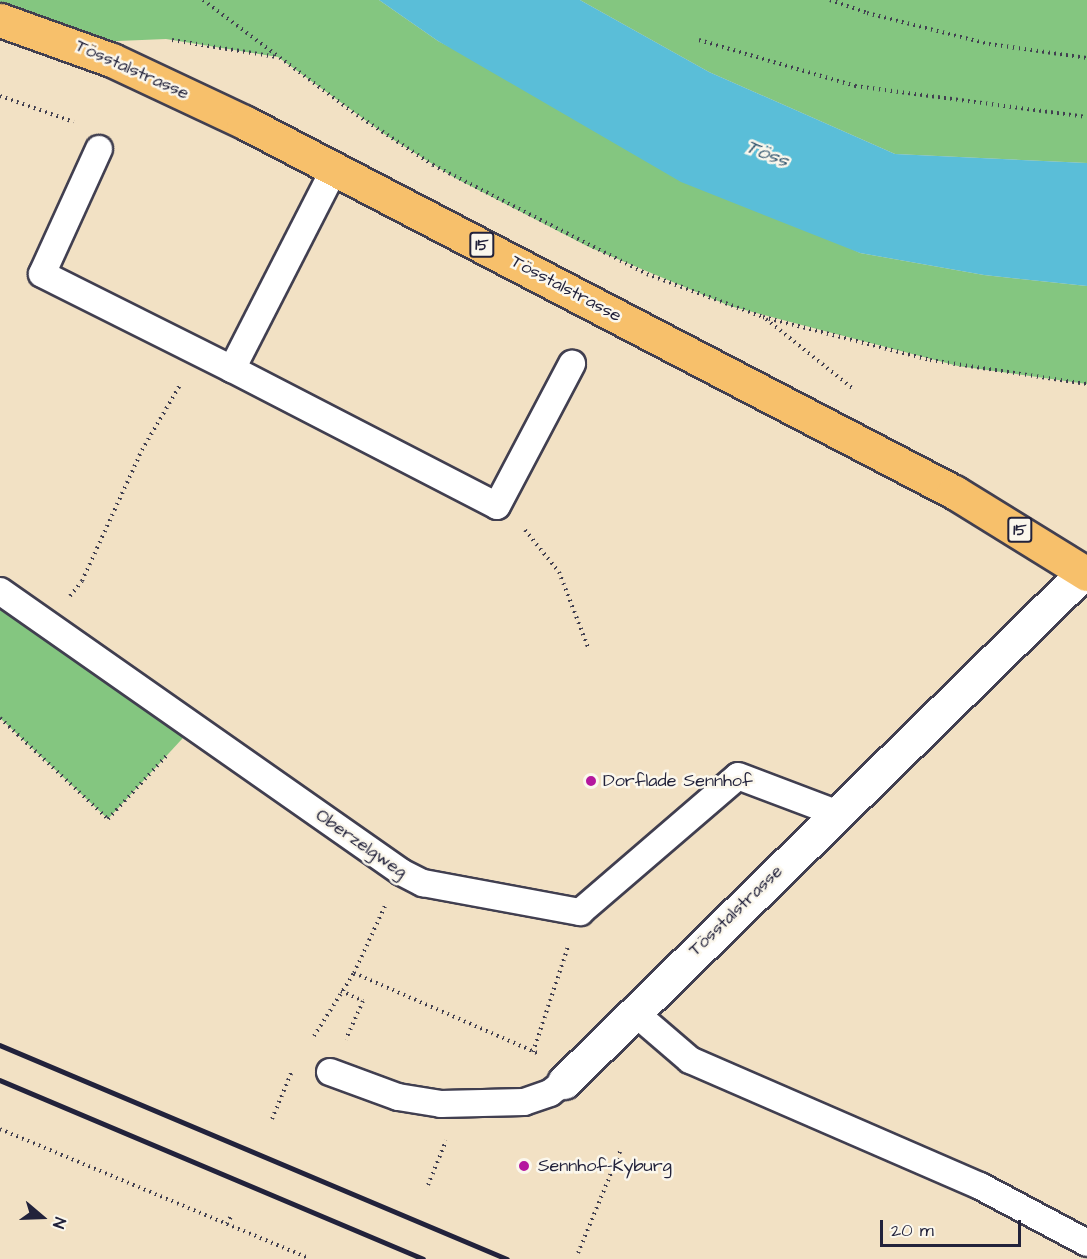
<!DOCTYPE html>
<meta charset="utf-8">
<style>
body{margin:0}
#map{position:relative;width:1087px;height:1259px;overflow:hidden;background:#f2e1c4;font-family:"Architects Daughter",sans-serif}
div>[style]{position:absolute}
.green>*{inset:0;background:#84c680}
.water>*{inset:0;background:#5abed8}
.path>*{height:4px;margin-top:-2px;transform-origin:0;background:repeating-linear-gradient(90deg,#413f50 0 1.5px,transparent 0 6px)}
.roads{filter:drop-shadow(2px 0 #413f50) drop-shadow(-2px 0 #413f50) drop-shadow(0 2px #413f50) drop-shadow(0 -2px #413f50)}
.lane>*{height:26px;margin:-13px;padding:0 13px;transform-origin:13px;border-radius:13px;background:#fff}
.street>*{height:33px;margin:-16.5px;padding:0 16.5px;transform-origin:16.5px;border-radius:16.5px;background:#fff}
.primary>*{height:33px;margin:-16.5px;padding:0 16.5px;transform-origin:16.5px;border-radius:16.5px;background:#f7c06b}
.rail>*{height:4.5px;margin:-2.25px;padding:0 2.25px;transform-origin:2.25px;border-radius:2.25px;background:#22223b}
.dots>*{width:16px;height:16px;translate:-50% -50%;box-sizing:border-box;border:3px solid #fbf7ec;border-radius:50%}
span{translate:-50% -50%;white-space:nowrap;text-align:center;line-height:1.15;-webkit-text-stroke:5px #fbf7ec;paint-order:stroke}
.shield-label span{padding:2px 4px;background:#fbf7ec;border:2px solid;border-radius:4px;-webkit-text-stroke-width:0}
.shield-label{font-size:16px;color:#22223b;font-weight:700}
.street-label{font-size:18px;color:#22223b}
.poi-label{font-size:18px;color:#22223b}
.left{translate:0 -50%;text-align:left}
.water-label{font-size:20px;color:#365972;font-style:italic}
.north{position:absolute;left:12px;top:1187px;width:60px;height:60px;-webkit-text-stroke:4px #fbf7ec;paint-order:stroke;rotate:109deg;font-size:16px;font-weight:700;line-height:24px;text-align:center;color:#22223b}
.north::after{content:'';display:block;margin:auto;width:21px;height:27px;background:#22223b;clip-path:polygon(50% 0,100% 100%,50% 72%,0 100%)}
.scale{position:absolute;left:880px;top:1220px;width:141px;height:27px;box-sizing:border-box;border:3px solid #22223b;border-top:0;padding-left:8px;font-size:18px;line-height:21px;white-space:nowrap;color:#22223b;-webkit-text-stroke:4px #fbf7ec;paint-order:stroke}
</style>
<div id="map">
<div class="green">
<i style="clip-path:polygon(0 0,379px 0,438px 41px,860px 253px,984px 275px,1087px 286px,1087px 384px,958px 366px,730px 306px,589px 247px,455px 178px,386px 135px,278px 57px,166px 39px,69px 43px,0 20px)"></i>
<i style="clip-path:polygon(580px 0,1087px 0,1087px 163px,895px 154px,709px 72px)"></i>
<i style="clip-path:polygon(0 592px,194px 726px,108px 819px,0 718px)"></i>
</div>
<div class="water">
<i style="clip-path:polygon(379px 0,580px 0,709px 72px,895px 154px,1087px 163px,1087px 286px,984px 275px,860px 253px,681px 182px,438px 41px)"></i>
</div>
<div class="path">
<i style="left:203px;top:0;width:192px;rotate:36.8deg"></i>
<i style="left:357px;top:115px;width:91px;rotate:33.3deg"></i>
<i style="left:433px;top:165px;width:240px;rotate:27deg"></i>
<i style="left:647px;top:274px;width:124px;rotate:20.3deg"></i>
<i style="left:763px;top:317px;width:172px;rotate:14.4deg"></i>
<i style="left:930px;top:360px;width:159px;rotate:8.7deg"></i>
<i style="left:830px;top:0;width:39px;rotate:19deg"></i>
<i style="left:867px;top:13px;width:126px;rotate:14.3deg"></i>
<i style="left:989px;top:44px;width:99px;rotate:8.1deg"></i>
<i style="left:172px;top:40px;width:106px;rotate:9.2deg"></i>
<i style="left:699px;top:40px;width:163px;rotate:16.4deg"></i>
<i style="left:855px;top:86px;width:234px;rotate:7.6deg"></i>
<i style="left:0;top:96px;width:78px;rotate:19.4deg"></i>
<i style="left:766px;top:319px;width:110px;rotate:38.7deg"></i>
<i style="left:525px;top:530px;width:54px;rotate:51deg"></i>
<i style="left:559px;top:572px;width:80px;rotate:68.9deg"></i>
<i style="left:70px;top:596px;width:19px;rotate:-51deg"></i>
<i style="left:82px;top:581px;width:144px;rotate:-65.4deg"></i>
<i style="left:142px;top:450px;width:75px;rotate:-59.7deg"></i>
<i style="left:0;top:718px;width:148px;rotate:43.1deg"></i>
<i style="left:108px;top:819px;width:90px;rotate:-47.3deg"></i>
<i style="left:354px;top:973px;width:74px;rotate:-65.2deg"></i>
<i style="left:341px;top:991px;width:24px;rotate:24deg"></i>
<i style="left:363px;top:1001px;width:42px;rotate:114.1deg"></i>
<i style="left:314px;top:1036px;width:75px;rotate:-57.6deg"></i>
<i style="left:354px;top:973px;width:200px;rotate:23.6deg"></i>
<i style="left:533px;top:1052px;width:111px;rotate:-71.6deg"></i>
<i style="left:272px;top:1119px;width:52px;rotate:-67.4deg"></i>
<i style="left:0;top:1129px;width:334px;rotate:22.7deg"></i>
<i style="left:428px;top:1185px;width:48px;rotate:-67.8deg"></i>
<i style="left:227px;top:1224px;width:9px;rotate:-63deg"></i>
<i style="left:578px;top:1253px;width:113px;rotate:-67.5deg"></i>
</div>
<div class="roads">
<div class="lane">
<i style="left:99px;top:149px;width:137px;rotate:114.5deg"></i>
<i style="left:42px;top:274px;width:212px;rotate:26.6deg"></i>
<i style="left:232px;top:369px;width:226px;rotate:-62.9deg"></i>
<i style="left:232px;top:369px;width:298px;rotate:27.3deg"></i>
<i style="left:497px;top:506px;width:161px;rotate:-62.2deg"></i>
<i style="left:0;top:591px;width:490px;rotate:35deg"></i>
<i style="left:401px;top:872px;width:25px;rotate:27deg"></i>
<i style="left:423px;top:883px;width:160px;rotate:10.5deg"></i>
<i style="left:580px;top:912px;width:208px;rotate:-40.7deg"></i>
<i style="left:738px;top:776px;width:105px;rotate:20.7deg"></i>
<i style="left:633px;top:1011px;width:75px;rotate:40.7deg"></i>
<i style="left:690px;top:1060px;width:316px;rotate:23.5deg"></i>
<i style="left:980px;top:1186px;width:121px;rotate:28deg"></i>
<i style="left:330px;top:1072px;width:72px;rotate:20.2deg"></i>
<i style="left:398px;top:1097px;width:44px;rotate:9.2deg"></i>
<i style="left:441px;top:1104px;width:83px;rotate:-1.4deg"></i>
<i style="left:524px;top:1102px;width:28px;rotate:-19deg"></i>
<i style="left:550px;top:1093px;width:18px;rotate:-38deg"></i>
</div>
<div class="street">
<i style="left:564px;top:1082px;width:728px;rotate:-44.44deg"></i>
</div>
<div class="primary">
<i style="left:0;top:20px;width:119px;rotate:19.7deg"></i>
<i style="left:112px;top:60px;width:146px;rotate:25.2deg"></i>
<i style="left:244px;top:122px;width:801px;rotate:27.53deg"></i>
<i style="left:954px;top:492px;width:156px;rotate:31.7deg"></i>
</div>
</div>
<div class="rail">
<i style="left:0;top:1045px;width:550px;rotate:22.88deg"></i>
<i style="left:0;top:1080px;width:459px;rotate:22.9deg"></i>
</div>
<div class="dots">
<i style="left:591px;top:781px;background:#b5179e"></i>
<i style="left:524px;top:1166px;background:#b5179e"></i>
</div>
<div class="shield-label">
<span style="left:482px;top:245px">15</span>
<span style="left:1020px;top:530px">15</span>
</div>
<div class="street-label">
<span style="left:132px;top:70px;rotate:24deg">Tösstalstrasse</span>
<span style="left:566px;top:289px;rotate:28deg">Tösstalstrasse</span>
<span style="left:361px;top:844px;rotate:35deg">Oberzelgweg</span>
<span style="left:736px;top:911px;rotate:-44deg">Tösstalstrasse</span>
</div>
<div class="poi-label">
<span class="left" style="left:603px;top:781px">Dorflade Sennhof</span>
<span class="left" style="left:538px;top:1166px">Sennhof-Kyburg</span>
</div>
<div class="water-label">
<span style="left:767px;top:154px;rotate:22deg">Töss</span>
</div>
<div class="north">N</div>
<div class="scale">20 m</div>
</div>
